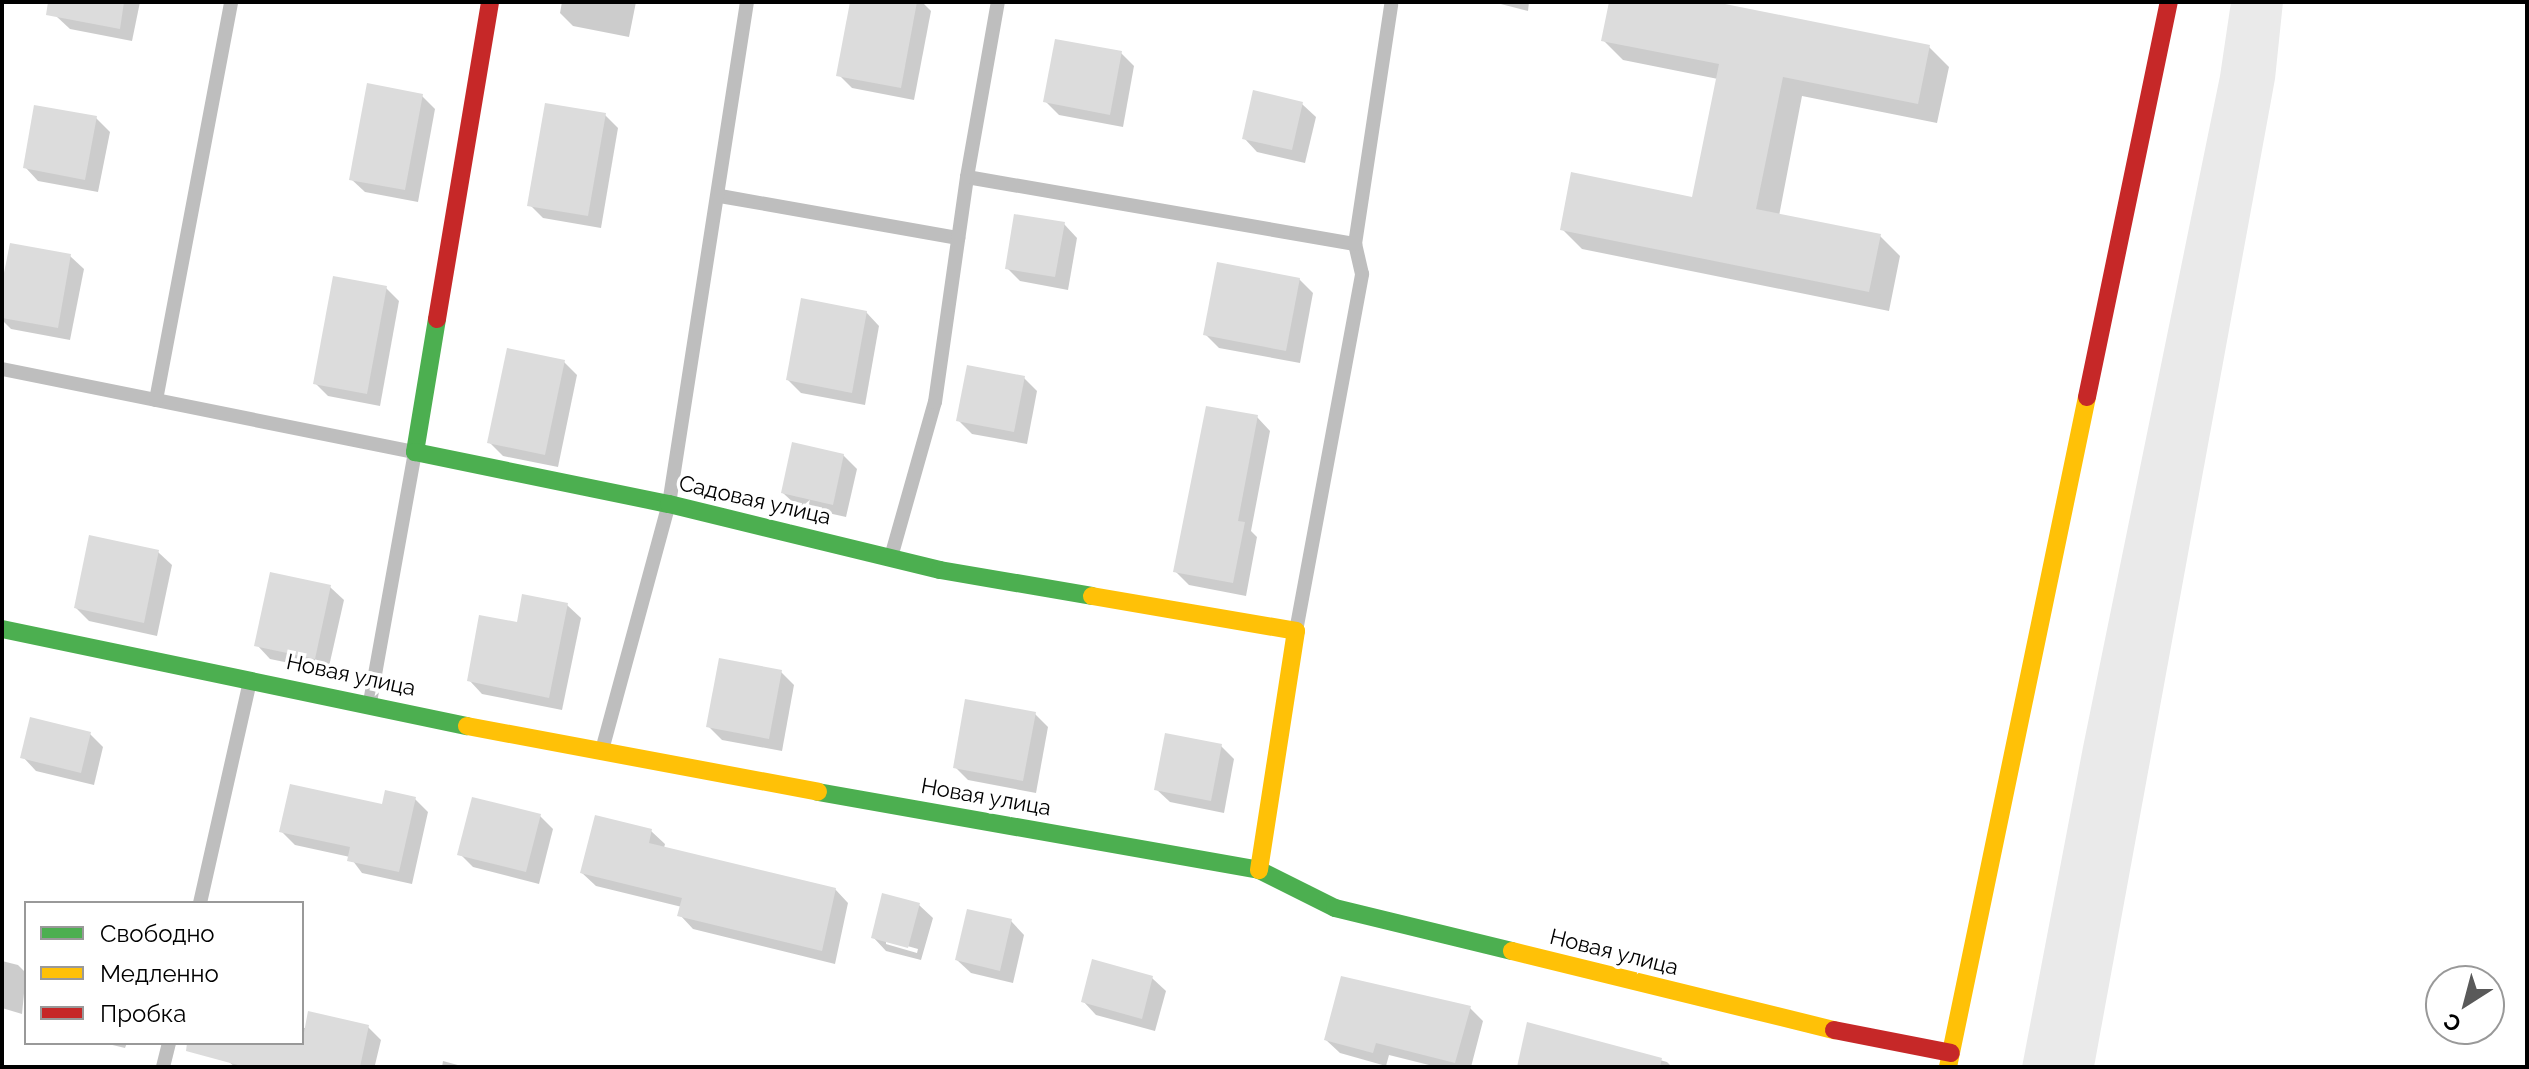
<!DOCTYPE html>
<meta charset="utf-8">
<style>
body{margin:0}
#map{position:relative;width:2529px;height:1069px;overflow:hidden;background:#fff;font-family:Raleway,sans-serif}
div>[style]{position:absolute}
.green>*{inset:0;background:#eaeaea}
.shadow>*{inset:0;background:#0003}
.building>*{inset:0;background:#dcdcdc}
.lane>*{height:14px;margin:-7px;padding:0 7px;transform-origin:7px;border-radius:7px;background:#bebebe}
.fast>*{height:18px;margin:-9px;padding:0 9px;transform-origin:9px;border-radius:9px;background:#4caf50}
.slow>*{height:18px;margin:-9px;padding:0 9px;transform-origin:9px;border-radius:9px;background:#ffc107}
.jam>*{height:18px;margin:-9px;padding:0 9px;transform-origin:9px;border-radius:9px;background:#c62828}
span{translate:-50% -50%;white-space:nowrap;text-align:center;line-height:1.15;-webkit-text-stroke:7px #fff;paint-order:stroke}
.street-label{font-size:22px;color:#000}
.frame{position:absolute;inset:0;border:4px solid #000;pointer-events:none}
.legend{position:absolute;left:24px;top:901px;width:280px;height:144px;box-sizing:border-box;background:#fff;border:2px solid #999;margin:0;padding:10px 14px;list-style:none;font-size:24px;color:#000}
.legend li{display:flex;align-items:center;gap:16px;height:40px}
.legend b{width:40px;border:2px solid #999}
.north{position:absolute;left:2425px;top:965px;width:80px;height:80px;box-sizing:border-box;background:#fff;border:2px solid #999;border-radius:50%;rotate:216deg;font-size:22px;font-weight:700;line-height:32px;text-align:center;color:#000}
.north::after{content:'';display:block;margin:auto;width:28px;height:36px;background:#595959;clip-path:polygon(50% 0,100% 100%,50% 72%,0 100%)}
</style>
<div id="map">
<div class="green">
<i style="clip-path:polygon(2231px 2px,2283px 2px,2275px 79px,2094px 1067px,2022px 1067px,2083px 747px,2220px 76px)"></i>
</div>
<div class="shadow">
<i style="clip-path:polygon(59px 2px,140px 2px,132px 41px,70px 29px,56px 16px)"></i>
<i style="clip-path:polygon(562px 2px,636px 2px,629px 37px,573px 26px,560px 13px)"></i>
<i style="clip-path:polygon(852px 2px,922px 2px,931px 11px,914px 100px,852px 88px,839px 75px)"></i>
<i style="clip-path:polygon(1493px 2px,1529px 2px,1528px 11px)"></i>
<i style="clip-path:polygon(1611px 2px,1705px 2px,1929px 47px,1949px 67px,1937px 123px,1802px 96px,1779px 216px,1880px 236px,1900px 256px,1889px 311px,1582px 249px,1562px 229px,1694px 199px,1718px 79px,1623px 60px,1603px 40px)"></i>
<i style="clip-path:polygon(1121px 53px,1134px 66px,1123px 127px,1059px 115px,1045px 101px)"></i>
<i style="clip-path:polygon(422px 96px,435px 109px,418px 202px,365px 192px,351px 179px)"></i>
<i style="clip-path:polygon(1302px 104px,1316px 117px,1305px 163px,1257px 152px,1244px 138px)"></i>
<i style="clip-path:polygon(605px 115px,618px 128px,601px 228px,543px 218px,530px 205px)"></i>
<i style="clip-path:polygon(96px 118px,110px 132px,98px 192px,38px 181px,25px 167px)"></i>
<i style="clip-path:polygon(1064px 224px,1077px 238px,1068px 290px,1020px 281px,1007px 268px)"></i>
<i style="clip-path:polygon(70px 256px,84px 269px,70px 340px,11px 329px,2px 320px,2px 294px)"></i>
<i style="clip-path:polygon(1299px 279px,1313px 293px,1300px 363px,1219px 348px,1205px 334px)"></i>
<i style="clip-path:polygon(386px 288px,399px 301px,380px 406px,328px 396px,315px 383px)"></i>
<i style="clip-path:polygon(866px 312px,879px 326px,865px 405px,801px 393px,788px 380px)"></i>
<i style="clip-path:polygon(564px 362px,577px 375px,558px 467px,503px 456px,490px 443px)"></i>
<i style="clip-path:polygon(1024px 378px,1037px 391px,1027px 444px,972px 434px,959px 421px)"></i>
<i style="clip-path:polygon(1257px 417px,1270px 431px,1251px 531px,1257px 537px,1246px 596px,1189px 585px,1175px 571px)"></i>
<i style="clip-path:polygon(843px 455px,857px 469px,846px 517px,797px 506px,783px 493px)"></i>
<i style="clip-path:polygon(158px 552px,172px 565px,157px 636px,89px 621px,76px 608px)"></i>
<i style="clip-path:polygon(330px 587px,344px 600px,328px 671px,270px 659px,257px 645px)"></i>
<i style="clip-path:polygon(567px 605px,581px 618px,562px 710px,482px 694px,469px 680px,518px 625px)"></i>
<i style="clip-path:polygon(781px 672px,794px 685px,782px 751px,722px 740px,708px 726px)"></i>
<i style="clip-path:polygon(1035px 714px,1048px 727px,1036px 793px,968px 780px,955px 767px)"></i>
<i style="clip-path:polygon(90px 734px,103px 747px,94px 785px,36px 771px,23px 757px)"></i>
<i style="clip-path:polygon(1221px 746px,1234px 759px,1224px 813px,1170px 802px,1156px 789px)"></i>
<i style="clip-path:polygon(415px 799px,428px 812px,412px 884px,362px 873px,350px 857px,295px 845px,281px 831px)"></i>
<i style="clip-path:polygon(540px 816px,553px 829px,539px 884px,473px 867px,460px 854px)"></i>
<i style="clip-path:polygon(651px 831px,665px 844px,664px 848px,835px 889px,848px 903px,835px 964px,693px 929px,680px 915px,682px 907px,596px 886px,582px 873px)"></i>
<i style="clip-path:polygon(evenodd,919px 905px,933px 918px,921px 960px,886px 951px,873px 937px,919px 905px,886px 940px,918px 949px,917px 953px,886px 944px,886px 940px)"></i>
<i style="clip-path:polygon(1011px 921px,1024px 935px,1013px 983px,971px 973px,957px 960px)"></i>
<i style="clip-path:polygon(2px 961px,18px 965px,26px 973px,22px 1014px,2px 1008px)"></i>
<i style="clip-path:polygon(1152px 978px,1166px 991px,1155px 1031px,1096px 1015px,1083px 1001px)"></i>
<i style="clip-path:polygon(1470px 1008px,1483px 1021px,1471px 1067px,1437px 1067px,1389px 1055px,1386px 1066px,1340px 1053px,1326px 1040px)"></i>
<i style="clip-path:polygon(1529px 1024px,1667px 1062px,1672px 1067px,1519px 1067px)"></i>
<i style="clip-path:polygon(368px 1027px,381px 1040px,375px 1065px,385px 1067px,235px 1067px,229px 1062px,234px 1043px,302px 1043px,302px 1028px)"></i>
<i style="clip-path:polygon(104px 1043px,127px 1043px,125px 1048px)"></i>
<i style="clip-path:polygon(443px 1061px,465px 1067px,442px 1067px)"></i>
</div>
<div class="building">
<i style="clip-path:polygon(48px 2px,124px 2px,120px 29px,46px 15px)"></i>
<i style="clip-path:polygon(850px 2px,917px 2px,901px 88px,836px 76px)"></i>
<i style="clip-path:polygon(1609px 2px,1715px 2px,1930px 45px,1918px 104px,1783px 77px,1756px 209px,1881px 234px,1869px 292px,1560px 230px,1571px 172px,1692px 197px,1719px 64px,1601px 41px)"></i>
<i style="clip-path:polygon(1055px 39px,1122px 51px,1110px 115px,1043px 102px)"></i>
<i style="clip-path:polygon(367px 83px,423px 94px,405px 190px,349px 180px)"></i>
<i style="clip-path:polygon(1253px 90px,1303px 102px,1292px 150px,1242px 139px)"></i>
<i style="clip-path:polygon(545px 103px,606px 113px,588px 216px,527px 206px)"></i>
<i style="clip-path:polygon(34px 105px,97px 116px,85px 180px,23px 168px)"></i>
<i style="clip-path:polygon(1014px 214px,1065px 222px,1055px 277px,1005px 269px)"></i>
<i style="clip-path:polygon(10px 243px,71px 254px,58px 328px,2px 318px,2px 283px)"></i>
<i style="clip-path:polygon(1217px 262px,1300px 278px,1286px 351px,1203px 335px)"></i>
<i style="clip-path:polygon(333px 276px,387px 286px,367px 394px,313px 384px)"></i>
<i style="clip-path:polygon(801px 298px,867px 311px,852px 393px,786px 380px)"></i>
<i style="clip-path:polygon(507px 348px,565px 360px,545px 455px,487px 443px)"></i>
<i style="clip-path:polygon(967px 365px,1025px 376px,1014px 432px,956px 421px)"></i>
<i style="clip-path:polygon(1206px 406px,1258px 415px,1238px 521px,1245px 522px,1233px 583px,1173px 572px)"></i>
<i style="clip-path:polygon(792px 442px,844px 454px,833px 505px,781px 493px)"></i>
<i style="clip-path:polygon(89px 535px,159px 550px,144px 623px,74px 608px)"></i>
<i style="clip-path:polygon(270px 572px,331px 585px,315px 659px,254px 646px)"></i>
<i style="clip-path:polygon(522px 594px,568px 603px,549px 698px,467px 681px,479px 615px,517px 622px)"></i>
<i style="clip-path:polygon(719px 658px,782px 670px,769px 739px,706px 727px)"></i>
<i style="clip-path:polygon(965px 699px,1036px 712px,1023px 781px,953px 768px)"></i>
<i style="clip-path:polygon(30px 717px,91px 732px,81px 773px,20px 758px)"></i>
<i style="clip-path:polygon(1165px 733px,1222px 744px,1211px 801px,1154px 790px)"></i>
<i style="clip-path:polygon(290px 784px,382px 804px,385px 790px,416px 797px,399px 872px,347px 861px,350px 847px,279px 832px)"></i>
<i style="clip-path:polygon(472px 797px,541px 814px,526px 872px,457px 855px)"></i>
<i style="clip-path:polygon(595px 815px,652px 829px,649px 843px,836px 888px,822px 951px,677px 916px,682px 898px,580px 873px)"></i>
<i style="clip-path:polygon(882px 893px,920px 903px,908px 948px,871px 938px)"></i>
<i style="clip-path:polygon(967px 909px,1012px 919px,1000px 971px,955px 960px)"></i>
<i style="clip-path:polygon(1092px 959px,1153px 976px,1142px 1019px,1081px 1002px)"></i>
<i style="clip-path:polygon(1341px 976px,1471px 1006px,1455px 1063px,1376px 1043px,1373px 1053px,1324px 1040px)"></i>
<i style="clip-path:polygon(308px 1011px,369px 1025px,360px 1067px,245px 1067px,186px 1051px,187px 1043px,302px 1043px)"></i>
<i style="clip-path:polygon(1527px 1022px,1662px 1058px,1660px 1067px,1517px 1067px)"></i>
</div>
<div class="lane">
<i style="left:967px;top:177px;width:394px;rotate:9.8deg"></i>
<i style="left:720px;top:196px;width:242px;rotate:10deg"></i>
<i style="left:2px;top:369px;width:421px;rotate:11.4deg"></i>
<i style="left:415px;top:452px;width:255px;rotate:100.2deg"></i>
<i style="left:156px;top:400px;width:405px;rotate:-79.3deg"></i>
<i style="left:891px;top:557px;width:161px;rotate:-74.2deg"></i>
<i style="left:935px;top:402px;width:227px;rotate:-81.9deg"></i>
<i style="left:967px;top:177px;width:178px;rotate:-80deg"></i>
<i style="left:1296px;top:631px;width:363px;rotate:-79.5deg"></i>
<i style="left:1362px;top:274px;width:31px;rotate:-103deg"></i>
<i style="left:1355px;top:244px;width:242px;rotate:-81.4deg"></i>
<i style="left:602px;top:750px;width:255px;rotate:-74.8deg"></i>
<i style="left:669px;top:504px;width:508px;rotate:-81.17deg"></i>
<i style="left:200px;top:903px;width:223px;rotate:-77.3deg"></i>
<i style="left:163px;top:1067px;width:25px;rotate:-76deg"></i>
</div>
<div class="fast">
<i style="left:437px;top:319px;width:135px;rotate:99.4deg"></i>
<i style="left:415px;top:452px;width:259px;rotate:11.6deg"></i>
<i style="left:669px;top:504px;width:279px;rotate:13.7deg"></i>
<i style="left:940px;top:570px;width:154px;rotate:9.7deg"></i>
<i style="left:2px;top:629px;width:475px;rotate:11.8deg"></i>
<i style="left:818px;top:792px;width:448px;rotate:10deg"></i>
<i style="left:1259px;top:870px;width:85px;rotate:26.6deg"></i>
<i style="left:1335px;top:908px;width:182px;rotate:13.7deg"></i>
</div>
<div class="slow">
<i style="left:1092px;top:596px;width:207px;rotate:9.7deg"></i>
<i style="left:1296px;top:631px;width:242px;rotate:98.8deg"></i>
<i style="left:467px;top:726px;width:357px;rotate:10.6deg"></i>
<i style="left:1512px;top:951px;width:332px;rotate:13.8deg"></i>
<i style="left:1948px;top:1067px;width:684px;rotate:-78.28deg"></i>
</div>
<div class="jam">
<i style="left:437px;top:319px;width:321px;rotate:-80.5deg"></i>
<i style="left:2087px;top:397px;width:403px;rotate:-78.3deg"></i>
<i style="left:1834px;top:1030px;width:119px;rotate:11.1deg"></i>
</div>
<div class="street-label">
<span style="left:755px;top:500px;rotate:13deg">Садовая улица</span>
<span style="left:351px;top:675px;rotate:12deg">Новая улица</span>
<span style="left:986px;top:797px;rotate:10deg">Новая улица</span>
<span style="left:1614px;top:952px;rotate:14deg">Новая улица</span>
</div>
<div class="frame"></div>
<ul class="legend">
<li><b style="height:10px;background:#4caf50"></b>Свободно</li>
<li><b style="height:10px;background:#ffc107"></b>Медленно</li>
<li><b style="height:10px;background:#c62828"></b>Пробка</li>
</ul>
<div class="north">С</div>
</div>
